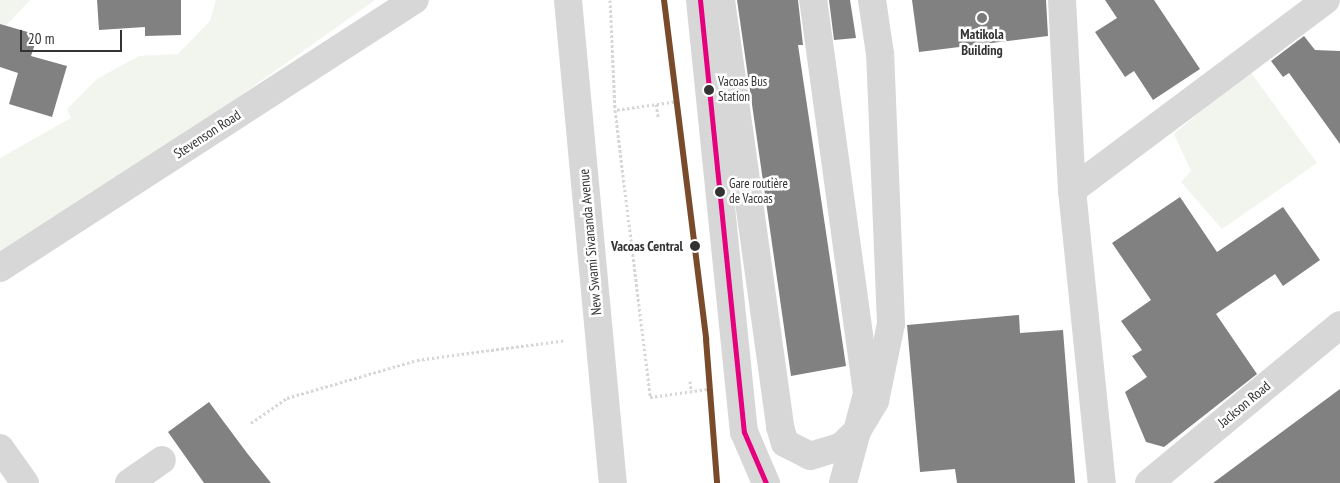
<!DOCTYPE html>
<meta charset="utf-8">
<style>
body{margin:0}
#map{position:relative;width:1340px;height:483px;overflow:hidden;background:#fff;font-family:"PT Sans Narrow",sans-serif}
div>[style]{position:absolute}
.green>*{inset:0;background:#f1f5ed}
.building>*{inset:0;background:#818181}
.path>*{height:3px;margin-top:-1.5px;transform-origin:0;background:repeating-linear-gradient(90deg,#d6d6d6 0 2.5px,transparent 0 5px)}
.minor>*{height:28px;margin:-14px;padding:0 14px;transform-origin:14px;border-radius:14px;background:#d7d7d7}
.bus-1>*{height:5px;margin:-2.5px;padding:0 2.5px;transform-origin:2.5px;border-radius:2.5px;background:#e5007d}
.rail-1>*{height:6px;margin:-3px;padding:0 3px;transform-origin:3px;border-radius:3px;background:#7a4b2a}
.dots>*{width:14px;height:14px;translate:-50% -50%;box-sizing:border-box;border:2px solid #fff;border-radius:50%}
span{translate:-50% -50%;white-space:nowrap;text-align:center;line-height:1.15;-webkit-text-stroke:5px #fff;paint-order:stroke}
.bus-label{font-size:13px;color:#333}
.left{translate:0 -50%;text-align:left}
.poi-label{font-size:14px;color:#333;font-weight:700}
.street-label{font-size:14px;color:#333}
.stop-label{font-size:14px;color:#333;font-weight:700}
.right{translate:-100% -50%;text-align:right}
.scale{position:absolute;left:20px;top:30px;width:102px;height:22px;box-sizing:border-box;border:2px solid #333;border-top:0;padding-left:6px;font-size:15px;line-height:18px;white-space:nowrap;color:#333;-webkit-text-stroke:4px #fff;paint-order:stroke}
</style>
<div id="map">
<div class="green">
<i style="clip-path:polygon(0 0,30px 0,0 32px)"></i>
<i style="clip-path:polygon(216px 0,375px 0,0 266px,0 158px,71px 118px,67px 109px,97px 79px,139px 56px,178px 54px,210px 21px)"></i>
<i style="clip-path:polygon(1249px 70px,1317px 163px,1222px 229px,1181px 182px,1191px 171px,1174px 134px)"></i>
</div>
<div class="building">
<i style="clip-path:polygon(97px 0,181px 0,181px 35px,145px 36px,145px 27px,99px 30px)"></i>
<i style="clip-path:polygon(737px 0,798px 0,803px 45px,798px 45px,846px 366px,791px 376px)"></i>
<i style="clip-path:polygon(829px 0,850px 0,856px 38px,834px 40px)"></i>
<i style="clip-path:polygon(912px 0,1046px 0,1048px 36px,919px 52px)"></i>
<i style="clip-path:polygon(1105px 0,1154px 0,1200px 69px,1153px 100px,1134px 71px,1125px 77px,1095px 32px,1117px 18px)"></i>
<i style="clip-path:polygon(0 24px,38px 35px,31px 56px,67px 66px,52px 117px,9px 104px,18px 73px,0 67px)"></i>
<i style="clip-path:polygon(1304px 36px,1315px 50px,1340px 51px,1340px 144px,1289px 73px,1283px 77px,1271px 61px)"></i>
<i style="clip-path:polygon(1180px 197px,1217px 252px,1283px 207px,1320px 260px,1283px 286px,1275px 274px,1216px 314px,1257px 374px,1164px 447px,1146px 442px,1125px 392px,1147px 377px,1132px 356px,1142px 350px,1121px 321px,1151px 300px,1112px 243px)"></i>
<i style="clip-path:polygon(1019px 315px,1020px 333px,1063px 330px,1075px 483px,957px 483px,955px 469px,920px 472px,907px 325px)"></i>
<i style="clip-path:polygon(1340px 389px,1340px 483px,1213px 483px)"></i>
<i style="clip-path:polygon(209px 402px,247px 453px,271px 483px,204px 483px,168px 432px)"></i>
</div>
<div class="path">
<i style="left:610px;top:0;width:110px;rotate:87.4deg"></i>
<i style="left:679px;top:101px;width:65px;rotate:172deg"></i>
<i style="left:615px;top:110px;width:289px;rotate:83deg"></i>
<i style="left:650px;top:397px;width:59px;rotate:-7.9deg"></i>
<i style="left:656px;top:104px;width:13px;rotate:81deg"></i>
<i style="left:690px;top:381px;width:11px;rotate:85deg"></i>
<i style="left:251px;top:423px;width:44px;rotate:-34.8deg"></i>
<i style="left:287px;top:398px;width:135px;rotate:-16.3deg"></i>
<i style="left:417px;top:360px;width:150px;rotate:-7.6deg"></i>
</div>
<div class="minor">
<i style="left:568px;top:0;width:485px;rotate:84.7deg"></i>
<i style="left:700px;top:0;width:434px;rotate:84.2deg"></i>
<i style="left:744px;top:432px;width:56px;rotate:66.7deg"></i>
<i style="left:721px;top:0;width:431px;rotate:82.1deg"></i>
<i style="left:780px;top:427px;width:17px;rotate:73deg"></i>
<i style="left:785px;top:443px;width:28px;rotate:27deg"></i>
<i style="left:810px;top:456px;width:34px;rotate:-17deg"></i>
<i style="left:842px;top:446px;width:21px;rotate:-45deg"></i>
<i style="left:857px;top:431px;width:39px;rotate:-75deg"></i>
<i style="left:867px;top:393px;width:397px;rotate:-97.8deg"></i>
<i style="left:1062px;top:0;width:190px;rotate:87deg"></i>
<i style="left:1072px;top:190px;width:295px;rotate:84.2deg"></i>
<i style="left:1072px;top:190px;width:317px;rotate:-36.8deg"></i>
<i style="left:0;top:268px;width:494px;rotate:-32.9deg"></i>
<i style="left:0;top:448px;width:43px;rotate:54.5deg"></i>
<i style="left:129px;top:483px;width:40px;rotate:-34.9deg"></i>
<i style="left:843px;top:483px;width:54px;rotate:-74.9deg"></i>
<i style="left:857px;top:431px;width:35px;rotate:-59deg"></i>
<i style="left:875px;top:401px;width:79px;rotate:-78.3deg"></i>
<i style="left:891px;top:324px;width:270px;rotate:-92.3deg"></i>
<i style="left:880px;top:54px;width:55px;rotate:-98.4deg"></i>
<i style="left:1149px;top:483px;width:248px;rotate:-39.6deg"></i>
</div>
<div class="bus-1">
<i style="left:700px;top:0;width:434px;rotate:84.2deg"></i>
<i style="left:744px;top:432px;width:56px;rotate:66.7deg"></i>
</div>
<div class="rail-1">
<i style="left:664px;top:0;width:342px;rotate:82.9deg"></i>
<i style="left:706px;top:339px;width:144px;rotate:85.6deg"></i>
</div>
<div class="dots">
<i style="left:982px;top:18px;background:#7a7a7a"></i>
<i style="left:709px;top:90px;background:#333"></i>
<i style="left:720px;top:192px;background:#333"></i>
<i style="left:695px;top:246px;background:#333"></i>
</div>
<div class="bus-label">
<span class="left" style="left:718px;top:90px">Vacoas Bus<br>Station</span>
<span class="left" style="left:729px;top:192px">Gare routière<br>de Vacoas</span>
</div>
<div class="poi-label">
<span style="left:982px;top:42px">Matikola<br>Building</span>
</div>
<div class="street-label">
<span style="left:207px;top:134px;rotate:-33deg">Stevenson Road</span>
<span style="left:590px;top:242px;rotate:-95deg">New Swami Sivananda Avenue</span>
<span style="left:1244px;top:404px;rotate:-40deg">Jackson Road</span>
</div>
<div class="stop-label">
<span class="right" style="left:683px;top:246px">Vacoas Central</span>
</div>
<div class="scale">20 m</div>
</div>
